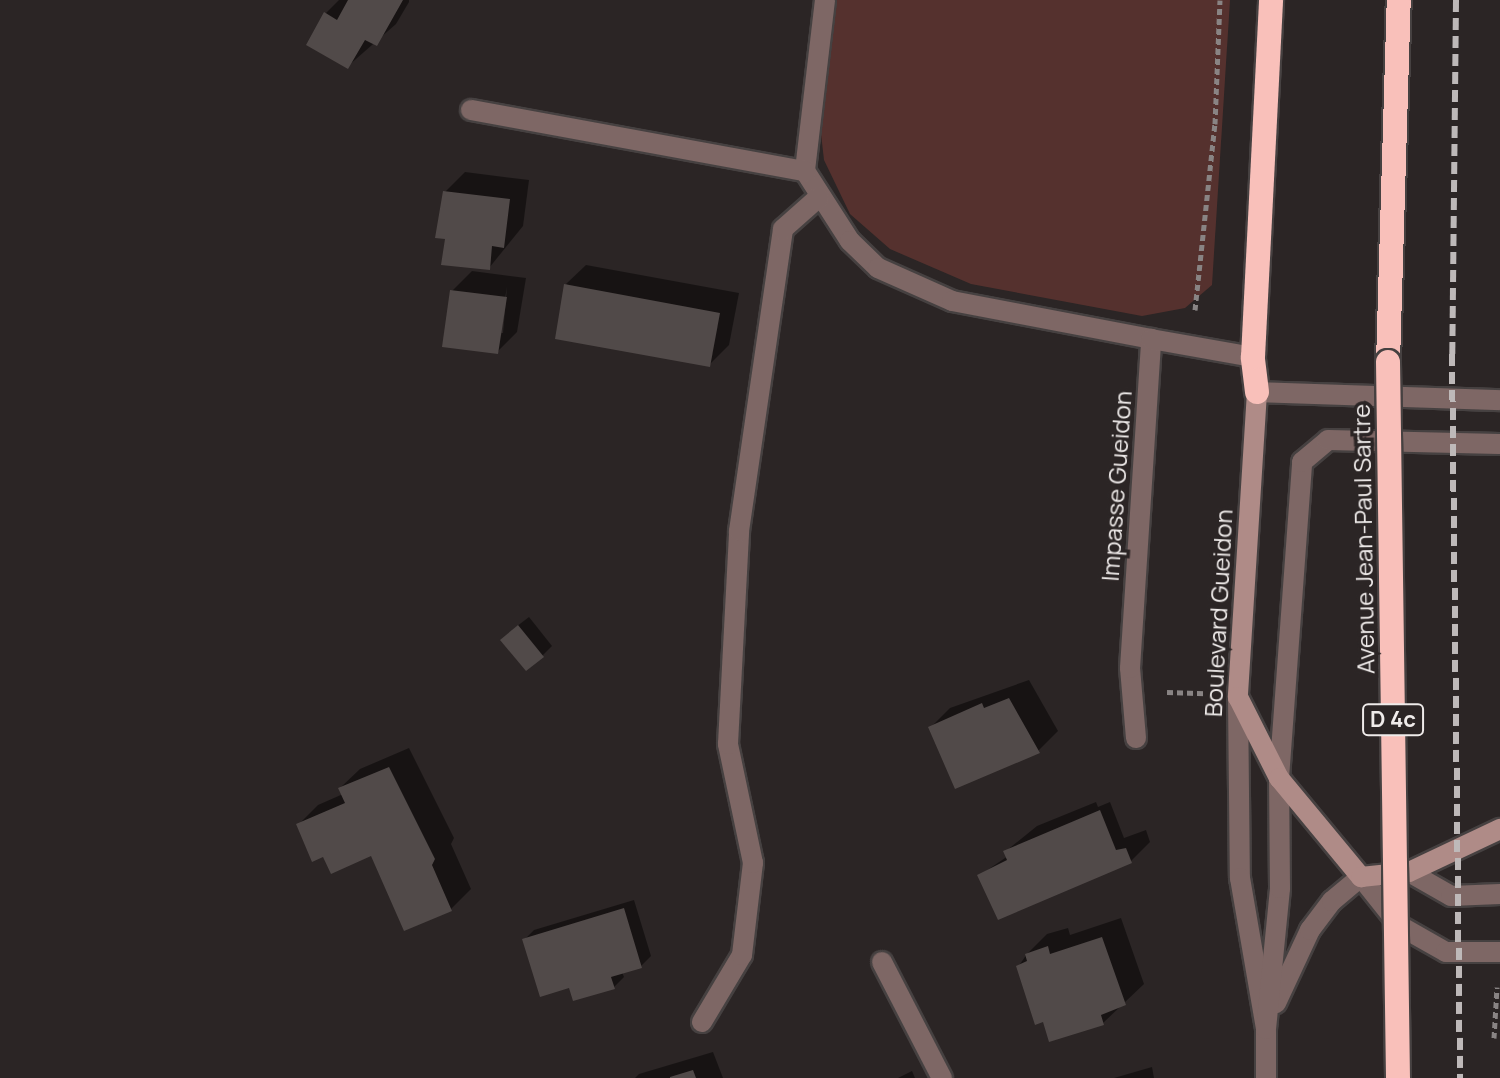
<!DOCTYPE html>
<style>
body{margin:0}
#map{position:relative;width:1500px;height:1078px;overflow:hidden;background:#2b2525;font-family:Manrope,sans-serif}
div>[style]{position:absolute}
.green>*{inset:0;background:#55312e}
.shadow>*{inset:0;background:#0007}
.building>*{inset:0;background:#514a49}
.path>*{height:5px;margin-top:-2.5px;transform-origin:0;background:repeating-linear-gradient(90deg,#898484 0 6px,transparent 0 10px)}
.roads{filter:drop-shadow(2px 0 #464141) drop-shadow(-2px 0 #464141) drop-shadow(0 2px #464141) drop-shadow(0 -2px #464141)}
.lane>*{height:20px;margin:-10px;padding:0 10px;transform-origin:10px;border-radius:10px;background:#7e6765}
.street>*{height:20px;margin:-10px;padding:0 10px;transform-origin:10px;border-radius:10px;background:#7e6765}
.secondary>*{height:20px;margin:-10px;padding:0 10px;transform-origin:10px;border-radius:10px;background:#af8b87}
.highway>*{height:24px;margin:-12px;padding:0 12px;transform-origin:12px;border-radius:12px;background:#f9c0ba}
.rail>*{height:6px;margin-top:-3px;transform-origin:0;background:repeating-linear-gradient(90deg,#beb9b9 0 12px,transparent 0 18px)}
.bridges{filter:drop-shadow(2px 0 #464141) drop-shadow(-2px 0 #464141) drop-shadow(0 2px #464141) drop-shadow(0 -2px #464141)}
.highway-bridge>*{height:24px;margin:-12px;padding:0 12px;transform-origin:12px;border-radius:12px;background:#f9c0ba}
span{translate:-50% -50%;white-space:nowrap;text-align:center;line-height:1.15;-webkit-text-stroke:7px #2b2525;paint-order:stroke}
.shield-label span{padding:2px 6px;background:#2b2525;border:2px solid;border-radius:6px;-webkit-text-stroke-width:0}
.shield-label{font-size:22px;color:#efebea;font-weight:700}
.street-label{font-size:24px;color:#efebea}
</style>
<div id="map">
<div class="green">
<i style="clip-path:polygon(836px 0,1230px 0,1212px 285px,1185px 308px,1142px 316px,971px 284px,890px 249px,850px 214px,824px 160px,819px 116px)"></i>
</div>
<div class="shadow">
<i style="clip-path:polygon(339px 0,409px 0,409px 2px,396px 24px,348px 66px,326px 13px)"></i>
<i style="clip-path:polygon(465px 172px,529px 180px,523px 226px,489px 268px,448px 237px,445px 192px)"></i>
<i style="clip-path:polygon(586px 265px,739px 293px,729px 345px,709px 365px,566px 284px)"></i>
<i style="clip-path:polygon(evenodd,472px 271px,526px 278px,517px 332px,497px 352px,452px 291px,472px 271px,507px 287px,503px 333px,499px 333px,507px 287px)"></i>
<i style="clip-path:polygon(529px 617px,552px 646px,542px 656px,512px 630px)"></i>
<i style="clip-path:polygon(1029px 680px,1058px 731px,1038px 751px,930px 728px,950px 708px)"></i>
<i style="clip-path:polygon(409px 748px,454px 838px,451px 844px,471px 889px,451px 909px,405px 928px,372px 854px,324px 854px,298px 825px,318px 805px,343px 794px,340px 788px,360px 769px)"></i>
<i style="clip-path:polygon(1096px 802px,1098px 807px,1110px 802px,1124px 838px,1146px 830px,1150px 842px,1130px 862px,980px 875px,1008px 856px,1006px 851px,1037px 826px)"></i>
<i style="clip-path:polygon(634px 900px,651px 956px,641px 966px,622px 972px,624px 977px,614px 987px,524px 940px,534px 930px)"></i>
<i style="clip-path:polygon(1121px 918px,1144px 984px,1103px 1023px,1044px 1020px,1018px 967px,1027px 954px,1047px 934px,1068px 928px,1070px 935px)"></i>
<i style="clip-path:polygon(713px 1052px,723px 1078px,635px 1078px,639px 1074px)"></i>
<i style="clip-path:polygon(1152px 1067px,1154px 1078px,1114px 1078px)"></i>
<i style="clip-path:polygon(912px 1071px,915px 1078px,898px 1078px)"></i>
</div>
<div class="building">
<i style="clip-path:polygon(348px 0,403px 0,377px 46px,365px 40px,348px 69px,306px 45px,324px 12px,337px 20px)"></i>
<i style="clip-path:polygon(443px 191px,510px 199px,504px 248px,492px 246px,490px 270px,441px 265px,445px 239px,435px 238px)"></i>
<i style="clip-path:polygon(564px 284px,720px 313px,710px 367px,555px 339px)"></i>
<i style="clip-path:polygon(450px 290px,507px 297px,498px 354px,442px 347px)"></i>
<i style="clip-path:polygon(518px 625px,544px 657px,526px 671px,500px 640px)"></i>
<i style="clip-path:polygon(1009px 698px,1040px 753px,955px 789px,928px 727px,982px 703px,984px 708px)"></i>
<i style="clip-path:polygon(389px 767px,435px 859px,432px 865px,452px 911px,404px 931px,371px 856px,331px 874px,323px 857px,312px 862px,296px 824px,345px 803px,338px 788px)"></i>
<i style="clip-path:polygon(1100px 810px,1116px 850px,1126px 848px,1132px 863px,998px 920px,977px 875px,1007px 860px,1003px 851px)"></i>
<i style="clip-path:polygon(624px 908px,642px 968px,611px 977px,615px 989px,573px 1001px,569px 988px,540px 997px,522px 939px)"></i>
<i style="clip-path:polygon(1102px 937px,1126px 1005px,1101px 1015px,1104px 1025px,1049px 1042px,1043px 1022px,1035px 1025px,1016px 966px,1027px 961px,1025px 954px,1048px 946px,1050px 954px)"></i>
<i style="clip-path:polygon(693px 1070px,696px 1078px,670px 1078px,670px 1077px)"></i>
</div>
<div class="path">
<i style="left:1195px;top:310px;width:187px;rotate:-83.9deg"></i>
<i style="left:1215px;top:124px;width:124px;rotate:-87.7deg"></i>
<i style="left:1167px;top:692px;width:38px;rotate:2deg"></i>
<i style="left:1494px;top:1038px;width:51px;rotate:-86.6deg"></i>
</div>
<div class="roads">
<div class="lane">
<i style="left:825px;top:0;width:172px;rotate:96.7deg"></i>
<i style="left:805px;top:171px;width:83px;rotate:57.3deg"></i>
<i style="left:850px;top:241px;width:39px;rotate:44deg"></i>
<i style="left:878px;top:268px;width:81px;rotate:24deg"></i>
<i style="left:952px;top:301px;width:203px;rotate:10.8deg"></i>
<i style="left:471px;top:110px;width:340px;rotate:10.4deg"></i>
<i style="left:1257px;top:392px;width:243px;rotate:1.9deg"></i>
<i style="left:1409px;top:872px;width:48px;rotate:29.7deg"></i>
<i style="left:1451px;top:896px;width:49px;rotate:-2.3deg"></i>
<i style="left:1361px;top:877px;width:63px;rotate:51.5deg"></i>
<i style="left:1400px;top:926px;width:53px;rotate:29.5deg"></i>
<i style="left:1446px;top:952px;width:54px"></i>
<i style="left:702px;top:1022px;width:78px;rotate:-59.2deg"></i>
<i style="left:742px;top:955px;width:93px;rotate:-83.2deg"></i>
<i style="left:753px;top:863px;width:122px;rotate:-101.9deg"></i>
<i style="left:728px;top:744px;width:213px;rotate:-87deg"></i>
<i style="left:739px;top:531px;width:305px;rotate:-81.7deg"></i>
<i style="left:783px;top:229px;width:48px;rotate:-41.6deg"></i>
</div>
<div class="street">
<i style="left:1238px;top:697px;width:181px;rotate:89.4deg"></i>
<i style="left:1240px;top:878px;width:153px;rotate:80.2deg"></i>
<i style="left:1266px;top:1029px;width:49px;rotate:90deg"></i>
<i style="left:1136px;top:738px;width:70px;rotate:-94.9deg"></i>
<i style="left:1130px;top:668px;width:330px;rotate:-86.3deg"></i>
<i style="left:1151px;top:339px;width:104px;rotate:10deg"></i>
<i style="left:882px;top:962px;width:131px;rotate:62.7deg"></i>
<i style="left:1276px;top:1003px;width:81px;rotate:-65deg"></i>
<i style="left:1310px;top:930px;width:36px;rotate:-53deg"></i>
<i style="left:1332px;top:901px;width:38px;rotate:-40deg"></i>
<i style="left:1266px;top:1029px;width:142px;rotate:-84.3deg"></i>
<i style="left:1280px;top:888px;width:110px;rotate:-90.5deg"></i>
<i style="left:1279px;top:778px;width:317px;rotate:-85.8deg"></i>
<i style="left:1302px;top:462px;width:34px;rotate:-40deg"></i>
<i style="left:1328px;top:440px;width:172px;rotate:1.3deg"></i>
</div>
<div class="secondary">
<i style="left:1257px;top:392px;width:306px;rotate:93.6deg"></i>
<i style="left:1238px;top:697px;width:91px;rotate:63.2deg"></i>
<i style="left:1279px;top:778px;width:129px;rotate:50.4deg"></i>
<i style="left:1361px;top:877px;width:48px;rotate:-5.9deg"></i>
<i style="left:1409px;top:872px;width:101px;rotate:-25.3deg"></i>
</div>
<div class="highway">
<i style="left:1388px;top:362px;width:362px;rotate:-88.3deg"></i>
<i style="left:1257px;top:392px;width:35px;rotate:-97deg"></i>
<i style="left:1253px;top:357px;width:357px;rotate:-87.1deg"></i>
</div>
</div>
<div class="rail">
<i style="left:1456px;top:0;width:354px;rotate:90.6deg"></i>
<i style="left:1452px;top:354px;width:724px;rotate:89.37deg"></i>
</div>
<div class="bridges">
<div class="highway-bridge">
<i style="left:1388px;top:362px;width:716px;rotate:89.2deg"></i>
</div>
</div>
<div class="shield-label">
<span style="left:1393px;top:720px">D 4c</span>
</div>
<div class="street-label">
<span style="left:1116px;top:486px;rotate:-86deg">Impasse Gueidon</span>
<span style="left:1363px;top:539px;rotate:-91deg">Avenue Jean-Paul Sartre</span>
<span style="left:1218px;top:613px;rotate:-87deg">Boulevard Gueidon</span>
</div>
</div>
